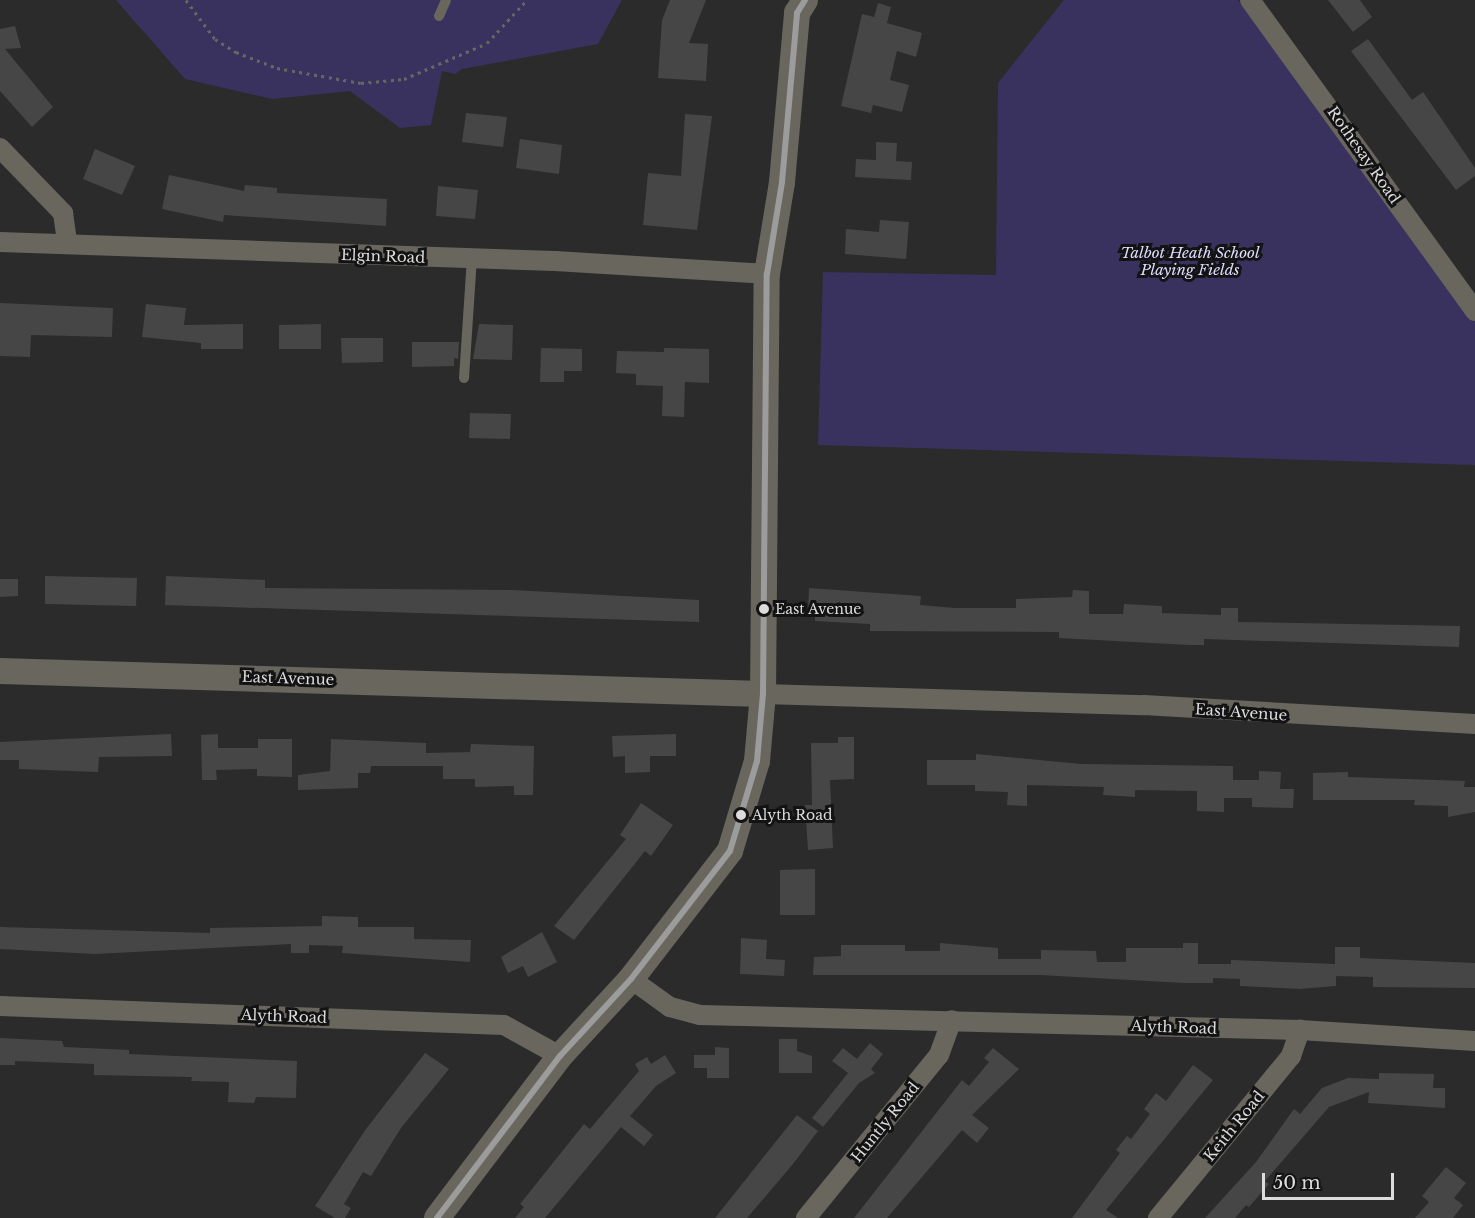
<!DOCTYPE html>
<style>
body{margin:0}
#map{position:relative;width:1475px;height:1218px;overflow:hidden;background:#2b2b2b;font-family:"Libre Baskerville",serif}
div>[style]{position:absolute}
.green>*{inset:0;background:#39325e}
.building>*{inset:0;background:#464646}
.path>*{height:3px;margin-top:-1.5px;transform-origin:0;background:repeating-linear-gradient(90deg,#696662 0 3px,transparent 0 7.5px)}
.service>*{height:10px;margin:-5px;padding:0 5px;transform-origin:5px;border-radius:5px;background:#69665e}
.minor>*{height:20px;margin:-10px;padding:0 10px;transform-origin:10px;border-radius:10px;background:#69665e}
.tertiary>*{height:26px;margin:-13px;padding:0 13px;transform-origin:13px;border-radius:13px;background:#69665e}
.bus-1>*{height:6px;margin:-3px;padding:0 3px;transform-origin:3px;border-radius:3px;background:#9d9c9c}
.dots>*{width:16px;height:16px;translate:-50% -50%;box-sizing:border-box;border:3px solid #131314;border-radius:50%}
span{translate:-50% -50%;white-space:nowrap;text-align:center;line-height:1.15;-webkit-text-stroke:6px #131314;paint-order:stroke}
.bus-label{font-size:14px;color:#dcdcdd}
.left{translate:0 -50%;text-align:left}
.street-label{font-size:15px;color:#dcdcdd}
.park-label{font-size:15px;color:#dedcfe;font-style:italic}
.scale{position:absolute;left:1262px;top:1173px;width:132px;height:27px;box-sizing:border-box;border:3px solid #dcdcdd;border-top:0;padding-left:8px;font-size:18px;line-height:21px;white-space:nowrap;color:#dcdcdd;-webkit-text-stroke:4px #131314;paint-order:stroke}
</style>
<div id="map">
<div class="green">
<i style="clip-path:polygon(116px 0,622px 0,598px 44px,462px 69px,455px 74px,442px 71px,431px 125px,400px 128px,350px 91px,272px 99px,185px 79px)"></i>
<i style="clip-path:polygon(1064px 0,1238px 0,1475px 321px,1475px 465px,818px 445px,823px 272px,996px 275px,998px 83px)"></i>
</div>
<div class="building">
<i style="clip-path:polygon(670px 0,706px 0,689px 43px,708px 44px,706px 81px,658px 78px,662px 20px)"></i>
<i style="clip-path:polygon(1328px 0,1360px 0,1372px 17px,1353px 32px)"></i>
<i style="clip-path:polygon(878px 3px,891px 7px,887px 23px,922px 33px,916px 57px,897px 51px,890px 80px,909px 85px,902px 112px,873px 105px,871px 113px,841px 106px,862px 14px,874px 17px)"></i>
<i style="clip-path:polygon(15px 26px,21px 48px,5px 49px,53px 107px,32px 127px,0 91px,0 29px)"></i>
<i style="clip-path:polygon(1368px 39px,1412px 100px,1423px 92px,1475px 168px,1475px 176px,1456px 190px,1351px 51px)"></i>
<i style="clip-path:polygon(466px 113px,507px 117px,503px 147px,462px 142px)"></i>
<i style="clip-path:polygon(685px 114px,712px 116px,697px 230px,643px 225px,648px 173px,681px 176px)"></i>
<i style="clip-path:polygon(520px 139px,562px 145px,559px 174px,516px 168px)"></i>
<i style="clip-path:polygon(876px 142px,897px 143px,896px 161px,912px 162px,911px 180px,855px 177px,856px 159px,876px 160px)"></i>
<i style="clip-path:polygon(95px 149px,135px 166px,122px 195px,83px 179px)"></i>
<i style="clip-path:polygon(169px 175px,244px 191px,245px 185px,277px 188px,277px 193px,387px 199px,386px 226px,224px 215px,223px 222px,162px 209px)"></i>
<i style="clip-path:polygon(438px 186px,478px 190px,475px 219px,436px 216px)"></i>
<i style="clip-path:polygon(880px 220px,909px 222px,906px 259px,845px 254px,846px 229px,879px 232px)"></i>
<i style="clip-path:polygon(0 303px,113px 308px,112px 337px,31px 335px,30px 357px,0 356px)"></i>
<i style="clip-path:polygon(146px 304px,186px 308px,184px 325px,243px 324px,243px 349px,201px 349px,201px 343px,142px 337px)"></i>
<i style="clip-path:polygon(321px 324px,321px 349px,279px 349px,279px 325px)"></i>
<i style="clip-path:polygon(479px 324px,513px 325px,512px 360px,473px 359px)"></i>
<i style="clip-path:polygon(341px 338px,383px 338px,383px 362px,342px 363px)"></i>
<i style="clip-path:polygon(412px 342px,459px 342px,458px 359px,454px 358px,454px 366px,412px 367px)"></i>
<i style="clip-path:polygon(541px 348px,582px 349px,582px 371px,564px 371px,564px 382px,540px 382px)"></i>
<i style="clip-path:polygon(664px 348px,709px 349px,709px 383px,685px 382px,684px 417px,662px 416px,663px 386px,636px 385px,636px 374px,616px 373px,617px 351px,664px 352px)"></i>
<i style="clip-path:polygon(470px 413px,511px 414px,510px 439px,469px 438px)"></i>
<i style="clip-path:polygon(45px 576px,137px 578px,136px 606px,45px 604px)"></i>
<i style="clip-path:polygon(166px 576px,265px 580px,265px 588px,512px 590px,699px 600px,699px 622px,165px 605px)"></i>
<i style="clip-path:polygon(0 579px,18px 579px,18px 596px,0 597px)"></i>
<i style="clip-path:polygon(809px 588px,921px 596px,920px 605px,955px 608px,1016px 608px,1016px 599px,1072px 597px,1073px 590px,1089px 591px,1089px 614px,1123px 614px,1124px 604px,1162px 606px,1162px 613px,1221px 615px,1221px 608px,1238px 608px,1238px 622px,1460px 626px,1459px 647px,1204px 639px,1204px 645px,1189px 645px,1059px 638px,1059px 632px,870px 631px,870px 624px,815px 621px,815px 611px,808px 611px)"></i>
<i style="clip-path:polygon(171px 734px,172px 756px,99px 757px,98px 772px,19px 769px,19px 760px,0 760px,0 742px)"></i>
<i style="clip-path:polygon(218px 734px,218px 748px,258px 748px,258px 739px,292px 739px,292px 777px,257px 776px,257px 769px,216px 770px,217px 780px,202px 780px,201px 735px)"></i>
<i style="clip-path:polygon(676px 734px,676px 756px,650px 756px,650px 772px,625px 773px,625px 756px,613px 757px,612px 736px)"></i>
<i style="clip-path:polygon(838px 737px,854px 737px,854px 779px,830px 780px,833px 848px,808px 850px,805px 805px,812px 805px,811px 743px,838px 743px)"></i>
<i style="clip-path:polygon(331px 739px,426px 743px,426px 753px,470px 752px,471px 744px,534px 746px,533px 795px,514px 795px,514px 786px,475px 787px,475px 779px,443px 779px,443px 766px,371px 766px,370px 773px,358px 773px,358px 788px,298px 790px,298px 775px,330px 771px)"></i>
<i style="clip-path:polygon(976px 754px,1081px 764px,1233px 766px,1233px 780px,1259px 780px,1259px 771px,1281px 772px,1280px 789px,1294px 789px,1293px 808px,1252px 807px,1252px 798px,1224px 798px,1224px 812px,1197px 811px,1197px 791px,1135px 790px,1135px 797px,1103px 795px,1104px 787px,1027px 785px,1027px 806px,1007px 805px,1008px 792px,975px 791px,975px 785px,927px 785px,927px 760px,976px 760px)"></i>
<i style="clip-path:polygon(1348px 772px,1348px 777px,1465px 781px,1464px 787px,1475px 787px,1475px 812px,1448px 817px,1448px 806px,1414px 805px,1415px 800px,1313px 800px,1313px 773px)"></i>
<i style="clip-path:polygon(641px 803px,673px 825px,651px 856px,645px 851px,574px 940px,554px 926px,626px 839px,620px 835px)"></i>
<i style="clip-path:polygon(815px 869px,815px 915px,780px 915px,780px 870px)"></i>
<i style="clip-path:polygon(322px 916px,358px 917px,358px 927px,414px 927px,414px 939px,471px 940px,470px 962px,342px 953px,343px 946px,309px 945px,309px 953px,291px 953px,291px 944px,95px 954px,0 949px,0 927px,210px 933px,210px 928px,322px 926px)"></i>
<i style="clip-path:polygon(542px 932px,557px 962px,528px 977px,523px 966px,508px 973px,501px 957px)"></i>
<i style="clip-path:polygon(741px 938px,767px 940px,766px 959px,785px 960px,784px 976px,740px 974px)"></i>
<i style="clip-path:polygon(940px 943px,998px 948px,998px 959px,1041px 959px,1041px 950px,1096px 951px,1097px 962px,1126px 962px,1126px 948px,1183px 948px,1183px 943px,1198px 943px,1198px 964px,1231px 964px,1231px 960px,1335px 964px,1335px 947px,1360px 947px,1360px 958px,1475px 963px,1475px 988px,1373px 987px,1373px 977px,1336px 976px,1336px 986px,1300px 989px,1240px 986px,1240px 979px,1213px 978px,1213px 983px,1184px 983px,1040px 975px,813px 975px,814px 957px,841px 956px,841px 945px,905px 945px,905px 951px,940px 951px)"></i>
<i style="clip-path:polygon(0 1038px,62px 1041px,64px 1047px,129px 1050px,129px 1054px,297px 1061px,296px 1098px,256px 1097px,254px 1103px,228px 1102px,229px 1082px,191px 1081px,192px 1077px,94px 1075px,94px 1064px,15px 1061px,15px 1065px,0 1065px)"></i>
<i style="clip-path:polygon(779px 1039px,797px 1039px,797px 1051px,812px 1056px,812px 1073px,779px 1073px)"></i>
<i style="clip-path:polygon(870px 1043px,883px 1054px,871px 1069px,875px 1073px,859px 1083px,823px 1127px,812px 1118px,848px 1073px,832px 1061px,843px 1048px,857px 1059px)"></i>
<i style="clip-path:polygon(715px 1047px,729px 1048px,729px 1078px,707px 1078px,707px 1068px,694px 1068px,694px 1055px,715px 1055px)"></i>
<i style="clip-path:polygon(993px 1048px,1019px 1069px,972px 1115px,989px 1128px,977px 1143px,962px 1130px,887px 1218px,854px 1218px,962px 1080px,969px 1086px,989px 1062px,984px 1058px)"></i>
<i style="clip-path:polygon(425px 1053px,449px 1069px,401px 1128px,371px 1176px,363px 1172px,344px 1204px,351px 1208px,345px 1218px,335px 1218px,315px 1206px,366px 1129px)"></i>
<i style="clip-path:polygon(665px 1055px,676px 1073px,656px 1086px,630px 1116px,653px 1135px,644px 1146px,621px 1127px,545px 1218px,515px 1218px,524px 1207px,520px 1204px,584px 1124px,590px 1129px,639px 1071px,635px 1064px,647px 1057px,651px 1064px)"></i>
<i style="clip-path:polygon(1193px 1065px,1213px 1080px,1106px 1210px,1118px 1218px,1072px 1218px,1120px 1153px,1116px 1150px,1127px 1136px,1131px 1139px,1150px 1114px,1144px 1109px,1156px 1093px,1166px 1101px)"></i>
<i style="clip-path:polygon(1379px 1073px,1434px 1074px,1433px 1088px,1445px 1088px,1445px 1108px,1368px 1103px,1369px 1092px,1329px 1107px,1265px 1181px,1269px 1184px,1249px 1207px,1246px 1205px,1235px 1218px,1205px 1218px,1256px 1162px,1294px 1109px,1300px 1114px,1322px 1088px,1348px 1078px,1379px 1079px)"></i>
<i style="clip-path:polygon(797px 1115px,818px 1131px,793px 1164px,747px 1218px,715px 1218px)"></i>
<i style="clip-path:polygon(1446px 1167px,1466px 1183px,1454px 1198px,1463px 1205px,1453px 1218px,1415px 1218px,1429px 1202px,1422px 1196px)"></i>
</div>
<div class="path">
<i style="left:186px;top:0;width:49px;rotate:53.4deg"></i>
<i style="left:215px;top:39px;width:25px;rotate:32deg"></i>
<i style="left:236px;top:52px;width:44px;rotate:21.3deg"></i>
<i style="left:277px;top:68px;width:85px;rotate:10.1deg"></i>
<i style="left:361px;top:83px;width:43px;rotate:-5.3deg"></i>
<i style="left:404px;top:79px;width:90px;rotate:-23.4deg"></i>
<i style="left:487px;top:43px;width:59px;rotate:-47.1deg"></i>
</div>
<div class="service">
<i style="left:439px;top:16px;width:17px;rotate:-66deg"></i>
<i style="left:464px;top:378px;width:120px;rotate:-86.2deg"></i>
</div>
<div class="minor">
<i style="left:1250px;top:0;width:384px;rotate:54.1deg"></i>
<i style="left:0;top:148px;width:91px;rotate:45.9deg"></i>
<i style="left:63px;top:213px;width:30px;rotate:82deg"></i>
<i style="left:0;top:242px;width:555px;rotate:1.96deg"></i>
<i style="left:555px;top:261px;width:212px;rotate:3.5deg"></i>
<i style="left:763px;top:694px;width:381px;rotate:1.7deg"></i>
<i style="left:1144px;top:705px;width:332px;rotate:3.3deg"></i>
<i style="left:631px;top:979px;width:48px;rotate:35.7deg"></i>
<i style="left:670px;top:1007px;width:31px;rotate:15deg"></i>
<i style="left:700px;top:1015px;width:600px;rotate:1.43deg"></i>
<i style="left:1300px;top:1030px;width:175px;rotate:3.6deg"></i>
<i style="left:0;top:1006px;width:504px;rotate:2.16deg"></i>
<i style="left:504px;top:1025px;width:64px;rotate:29deg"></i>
<i style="left:806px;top:1218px;width:210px;rotate:-50.8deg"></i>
<i style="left:939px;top:1055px;width:37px;rotate:-70deg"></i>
<i style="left:1158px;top:1218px;width:210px;rotate:-50.6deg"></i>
<i style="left:1291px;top:1056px;width:28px;rotate:-71deg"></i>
</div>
<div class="tertiary">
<i style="left:0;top:671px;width:763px;rotate:1.73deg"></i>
<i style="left:437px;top:1218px;width:203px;rotate:-52.8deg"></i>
<i style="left:560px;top:1056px;width:105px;rotate:-47.3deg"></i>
<i style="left:631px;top:979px;width:162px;rotate:-52.3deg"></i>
<i style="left:730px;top:851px;width:94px;rotate:-73.3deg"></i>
<i style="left:757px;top:761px;width:67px;rotate:-84.9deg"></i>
<i style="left:763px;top:694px;width:420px;rotate:-89.5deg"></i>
<i style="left:767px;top:274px;width:93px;rotate:-80.7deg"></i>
<i style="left:782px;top:182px;width:170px;rotate:-84.9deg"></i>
<i style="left:797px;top:13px;width:15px;rotate:-58deg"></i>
</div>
<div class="bus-1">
<i style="left:437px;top:1218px;width:203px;rotate:-52.8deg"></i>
<i style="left:560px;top:1056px;width:105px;rotate:-47.3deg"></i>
<i style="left:631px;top:979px;width:162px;rotate:-52.3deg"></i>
<i style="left:730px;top:851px;width:94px;rotate:-73.3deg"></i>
<i style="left:757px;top:761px;width:67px;rotate:-84.9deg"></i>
<i style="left:763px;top:694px;width:420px;rotate:-89.5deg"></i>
<i style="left:767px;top:274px;width:93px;rotate:-80.7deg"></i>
<i style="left:782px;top:182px;width:170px;rotate:-84.9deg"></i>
<i style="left:797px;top:13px;width:15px;rotate:-58deg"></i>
</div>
<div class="dots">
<i style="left:764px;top:609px;background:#dcdcdd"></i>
<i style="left:741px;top:815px;background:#dcdcdd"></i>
</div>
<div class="bus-label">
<span class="left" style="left:775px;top:609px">East Avenue</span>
<span class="left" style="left:752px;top:815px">Alyth Road</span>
</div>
<div class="street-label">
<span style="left:1364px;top:155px;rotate:55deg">Rothesay Road</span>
<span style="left:383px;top:256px;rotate:2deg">Elgin Road</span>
<span style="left:288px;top:678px;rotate:2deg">East Avenue</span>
<span style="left:1241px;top:712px;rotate:4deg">East Avenue</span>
<span style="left:284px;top:1016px;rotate:2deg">Alyth Road</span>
<span style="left:1174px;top:1027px;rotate:2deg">Alyth Road</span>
<span style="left:885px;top:1122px;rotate:-51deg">Huntly Road</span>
<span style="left:1234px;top:1126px;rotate:-51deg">Keith Road</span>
</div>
<div class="park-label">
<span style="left:1190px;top:261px">Talbot Heath School<br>Playing Fields</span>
</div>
<div class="scale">50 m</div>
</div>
